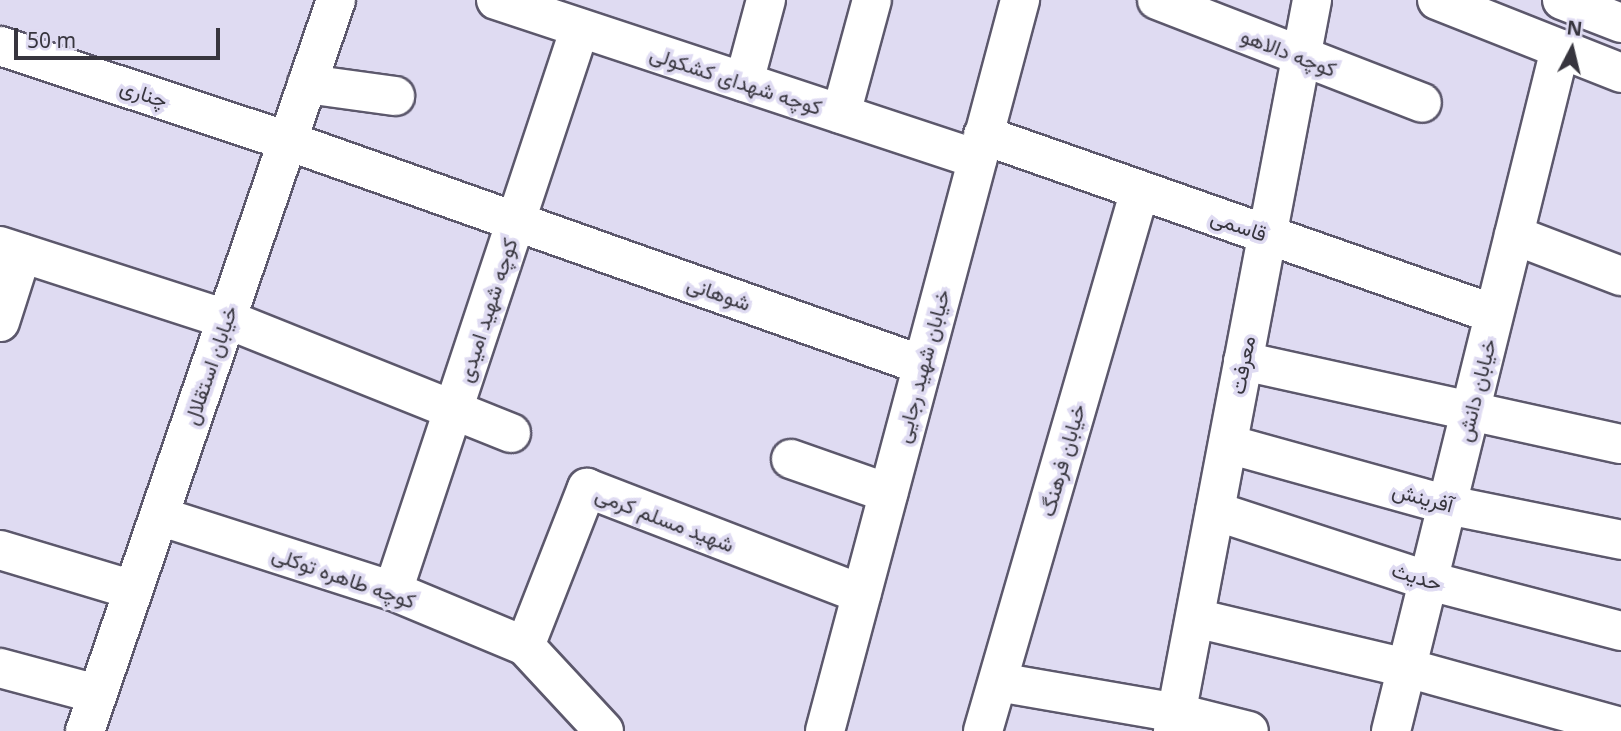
<!DOCTYPE html>
<meta charset="utf-8">
<style>
body{margin:0}
#map{position:relative;width:1621px;height:731px;overflow:hidden;background:#dfdbf2;font-family:"Noto Sans",Vazirmatn,sans-serif}
div>[style]{position:absolute}
.roads{filter:drop-shadow(2px 0 #5c586c) drop-shadow(-2px 0 #5c586c) drop-shadow(0 2px #5c586c) drop-shadow(0 -2px #5c586c)}
.minor>*{height:38px;margin:-19px;padding:0 19px;transform-origin:19px;border-radius:19px;background:#fff}
.major>*{height:38px;margin:-19px;padding:0 19px;transform-origin:19px;border-radius:19px;background:#fff}
span{translate:-50% -50%;white-space:nowrap;text-align:center;line-height:1.15;-webkit-text-stroke:7px #dfdbf2;paint-order:stroke}
.street-label{font-size:21px;color:#37353e}
.north{position:absolute;left:1537px;top:14px;width:70px;height:70px;-webkit-text-stroke:5px #dfdbf2;paint-order:stroke;rotate:7deg;font-size:19px;font-weight:700;line-height:28px;text-align:center;color:#37353e}
.north::after{content:'';display:block;margin:auto;width:24px;height:32px;background:#37353e;clip-path:polygon(50% 0,100% 100%,50% 72%,0 100%)}
.scale{position:absolute;left:14px;top:28px;width:206px;height:32px;box-sizing:border-box;border:4px solid #37353e;border-top:0;padding-left:9px;font-size:21px;line-height:24px;white-space:nowrap;color:#37353e;-webkit-text-stroke:5px #dfdbf2;paint-order:stroke}
</style>
<div id="map">
<div class="roads">
<div class="minor">
<i style="left:496px;top:0;width:507px;rotate:18.29deg"></i>
<i style="left:1157px;top:0;width:284px;rotate:21.2deg"></i>
<i style="left:0;top:46px;width:303px;rotate:18.3deg"></i>
<i style="left:288px;top:141px;width:672px;rotate:19.46deg"></i>
<i style="left:744px;top:82px;width:85px;rotate:-75deg"></i>
<i style="left:307px;top:84px;width:89px;rotate:7.8deg"></i>
<i style="left:841px;top:114px;width:118px;rotate:-74.8deg"></i>
<i style="left:983px;top:135px;width:541px;rotate:19.31deg"></i>
<i style="left:1514px;top:235px;width:115px;rotate:21deg"></i>
<i style="left:0;top:246px;width:237px;rotate:17.9deg"></i>
<i style="left:226px;top:319px;width:307px;rotate:21.8deg"></i>
<i style="left:0;top:322px;width:72px;rotate:-72.3deg"></i>
<i style="left:1243px;top:361px;width:387px;rotate:12.4deg"></i>
<i style="left:1228px;top:444px;width:228px;rotate:15.5deg"></i>
<i style="left:1448px;top:505px;width:177px;rotate:11.4deg"></i>
<i style="left:791px;top:459px;width:103px;rotate:19.3deg"></i>
<i style="left:1215px;top:511px;width:225px;rotate:18.1deg"></i>
<i style="left:1429px;top:581px;width:198px;rotate:14.6deg"></i>
<i style="left:159px;top:516px;width:246px;rotate:17.8deg"></i>
<i style="left:393px;top:591px;width:143px;rotate:22.6deg"></i>
<i style="left:525px;top:646px;width:116px;rotate:47.1deg"></i>
<i style="left:0;top:550px;width:139px;rotate:16.7deg"></i>
<i style="left:393px;top:591px;width:593px;rotate:-71.63deg"></i>
<i style="left:1195px;top:618px;width:218px;rotate:13.3deg"></i>
<i style="left:1407px;top:668px;width:222px;rotate:15.4deg"></i>
<i style="left:525px;top:646px;width:170px;rotate:-68.6deg"></i>
<i style="left:587px;top:488px;width:294px;rotate:21.1deg"></i>
<i style="left:0;top:668px;width:100px;rotate:15deg"></i>
<i style="left:998px;top:682px;width:182px;rotate:9.8deg"></i>
<i style="left:1177px;top:713px;width:74px;rotate:14deg"></i>
<i style="left:85px;top:731px;width:773px;rotate:-71.05deg"></i>
<i style="left:825px;top:731px;width:757px;rotate:-75.06deg"></i>
<i style="left:983px;top:731px;width:563px;rotate:-73.82deg"></i>
<i style="left:1173px;top:731px;width:744px;rotate:-79.23deg"></i>
<i style="left:1391px;top:731px;width:703px;rotate:-76.08deg"></i>
</div>
<div class="major">
<i style="left:1437px;top:0;width:198px;rotate:21.6deg"></i>
<i style="left:1562px;top:0;width:63px;rotate:21.3deg"></i>
</div>
</div>
<div class="street-label">
<span style="left:1289px;top:52px;rotate:21deg">کوچه دالاهو</span>
<span style="left:736px;top:80px;rotate:18deg">کوچه شهدای کشکولی</span>
<span style="left:144px;top:93px;rotate:18deg">چناری</span>
<span style="left:1239px;top:225px;rotate:19deg">قاسمی</span>
<span style="left:719px;top:293px;rotate:19deg">شوهانی</span>
<span style="left:487px;top:310px;rotate:-72deg">کوچه شهید امیدی</span>
<span style="left:210px;top:365px;rotate:-71deg">خیابان استقلال</span>
<span style="left:1242px;top:365px;rotate:-79deg">معرفت</span>
<span style="left:922px;top:366px;rotate:-75deg">خیابان شهید رجایی</span>
<span style="left:1476px;top:390px;rotate:-76deg">خیابان دانش</span>
<span style="left:1062px;top:460px;rotate:-74deg">خیابان فرهنگ</span>
<span style="left:1423px;top:497px;rotate:15deg">آفرینش</span>
<span style="left:665px;top:519px;rotate:21deg">شهید مسلم کرمی</span>
<span style="left:1417px;top:576px;rotate:17deg">حدیث</span>
<span style="left:344px;top:577px;rotate:19deg">کوچه طاهره توکلی</span>
</div>
<div class="north">N</div>
<div class="scale">50 m</div>
</div>
